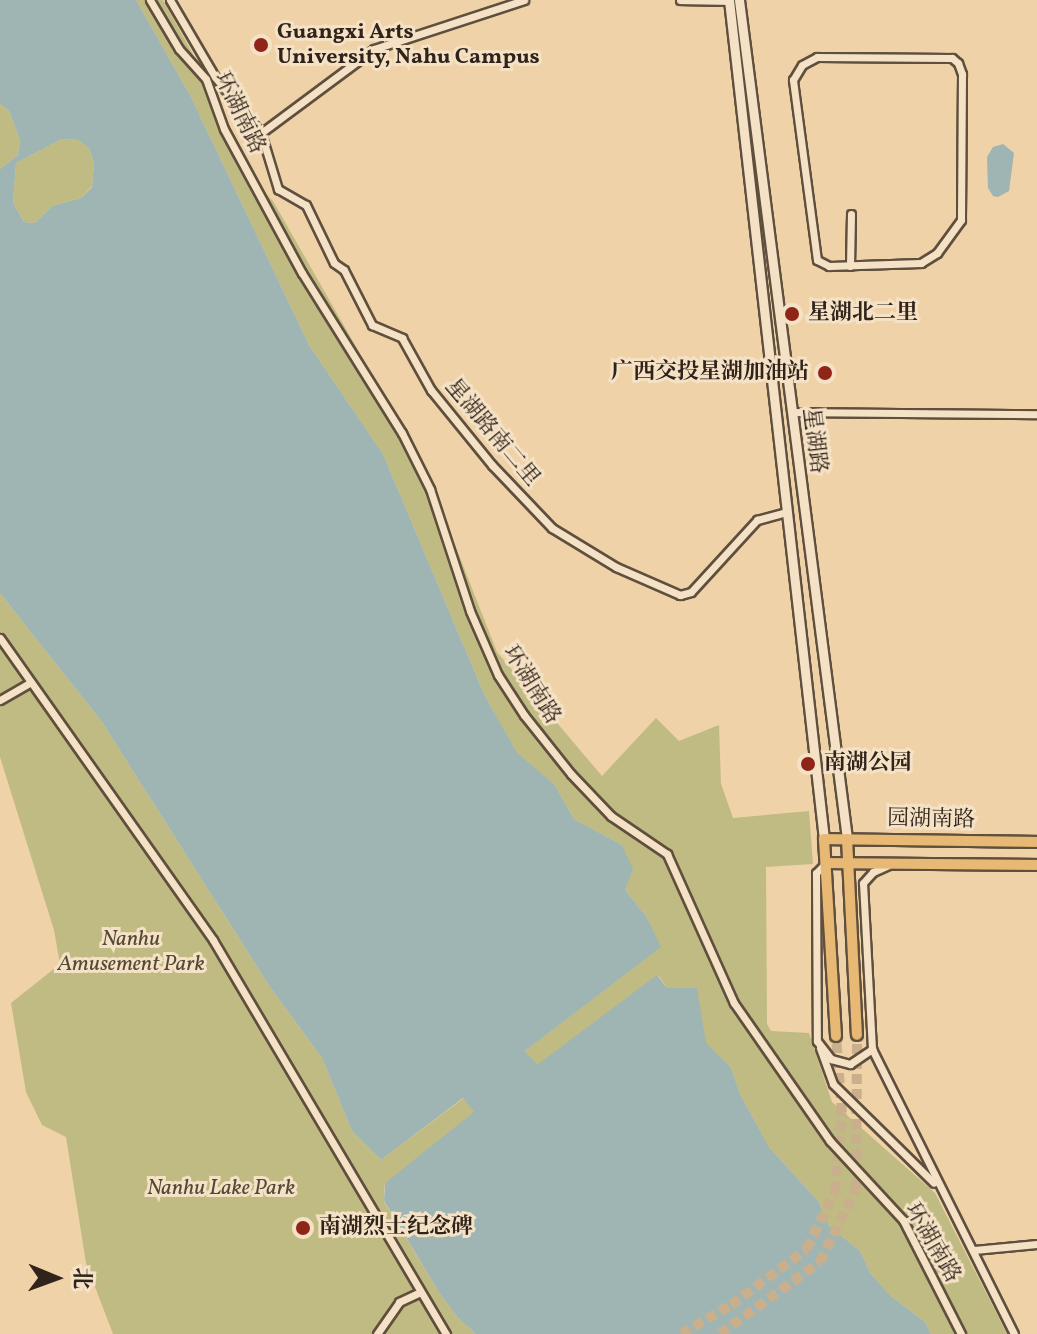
<!DOCTYPE html>
<meta charset="utf-8">
<style>
body{margin:0}
#map{position:relative;width:1037px;height:1334px;overflow:hidden;background:#efd2a7;font-family:Vollkorn,"Noto Serif SC",serif}
div>[style]{position:absolute}
.green>*{inset:0;background:#c0ba83}
.water>*{inset:0;background:#9fb5b3}
.primary-tunnel>*{height:10px;margin-top:-5px;transform-origin:0;background:repeating-linear-gradient(90deg,#c9af8b 0 10px,transparent 0 15px)}
.roads{filter:drop-shadow(2px 0 #5f4f3d) drop-shadow(-2px 0 #5f4f3d) drop-shadow(0 2px #5f4f3d) drop-shadow(0 -2px #5f4f3d)}
.minor>*{height:7px;margin:-3.5px;padding:0 3.5px;transform-origin:3.5px;border-radius:3.5px;background:#f5e2c6}
.secondary>*{height:9px;margin:-4.5px;padding:0 4.5px;transform-origin:4.5px;border-radius:4.5px;background:#f5e2c6}
.primary>*{height:10px;margin:-5px;padding:0 5px;transform-origin:5px;border-radius:5px;background:#e8b974}
.dots>*{width:22px;height:22px;translate:-50% -50%;box-sizing:border-box;border:4px solid #f5e2c6;border-radius:50%}
span{translate:-50% -50%;white-space:nowrap;text-align:center;line-height:1.15;-webkit-text-stroke:6px #f5e2c6;paint-order:stroke}
.poi-label{font-size:22px;color:#2f231a;font-weight:700}
.left{translate:0 -50%;text-align:left}
.right{translate:-100% -50%;text-align:right}
.street-label{font-size:22px;color:#2f231a}
.park-label{font-size:22px;color:#534934;font-style:italic}
.north{position:absolute;left:16px;top:1238px;width:80px;height:80px;-webkit-text-stroke:6px #f5e2c6;paint-order:stroke;rotate:91deg;font-size:22px;font-weight:700;line-height:32px;text-align:center;color:#2f231a}
.north::after{content:'';display:block;margin:auto;width:28px;height:36px;background:#2f231a;clip-path:polygon(50% 0,100% 100%,50% 72%,0 100%)}
</style>
<div id="map">
<div class="green">
<i style="clip-path:polygon(136px 0,163px 0,194px 56px,213px 80px,227px 128px,257px 186px,273px 201px,404px 431px,435px 494px,497px 652px,602px 776px,656px 718px,679px 741px,719px 725px,721px 784px,733px 818px,809px 811px,813px 864px,766px 867px,767px 1024px,771px 1031px,809px 1033px,832px 1102px,935px 1193px,1007px 1334px,931px 1334px,925px 1322px,891px 1296px,871px 1274px,860px 1251px,829px 1226px,819px 1202px,769px 1147px,740px 1094px,731px 1067px,706px 1044px,658px 975px,537px 1066px,525px 1051px,660px 947px,646px 916px,625px 890px,622px 845px,574px 819px,554px 784px,517px 754px,484px 694px,383px 454px,309px 345px,191px 97px)"></i>
<i style="clip-path:polygon(0 104px,9px 111px,20px 140px,18px 155px,0 169px)"></i>
<i style="clip-path:polygon(62px 139px,78px 140px,89px 148px,94px 162px,92px 186px,81px 198px,52px 206px,35px 223px,24px 222px,13px 203px,16px 163px)"></i>
<i style="clip-path:polygon(0 593px,102px 722px,270px 987px,322px 1058px,352px 1131px,381px 1160px,464px 1098px,475px 1113px,385px 1183px,384px 1190px,384px 1202px,440px 1294px,458px 1318px,476px 1334px,113px 1334px,86px 1263px,66px 1137px,42px 1125px,26px 1092px,11px 1003px,60px 964px,54px 930px,0 757px)"></i>
</div>
<div class="water">
<i style="clip-path:polygon(evenodd,0 0,136px 0,191px 97px,309px 345px,383px 454px,484px 694px,517px 753px,554px 784px,574px 819px,622px 845px,633px 869px,625px 890px,646px 916px,661px 947px,525px 1051px,537px 1065px,657px 975px,667px 988px,697px 988px,706px 1043px,731px 1067px,740px 1094px,769px 1147px,819px 1202px,829px 1226px,860px 1251px,871px 1274px,891px 1296px,925px 1322px,931px 1334px,476px 1334px,458px 1318px,440px 1294px,384px 1201px,385px 1183px,474px 1112px,463px 1098px,381px 1160px,352px 1131px,322px 1058px,270px 987px,102px 722px,0 593px,0 169px,18px 155px,20px 140px,9px 111px,0 104px,0 0,62px 139px,78px 140px,89px 148px,94px 162px,92px 187px,81px 198px,52px 206px,35px 223px,24px 222px,13px 203px,16px 163px,62px 139px)"></i>
<i style="clip-path:polygon(1003px 144px,1014px 153px,1009px 191px,998px 197px,993px 196px,988px 188px,987px 157px,993px 147px)"></i>
</div>
<div class="primary-tunnel">
<i style="left:681px;top:1334px;width:58px;rotate:-30.1deg"></i>
<i style="left:731px;top:1305px;width:94px;rotate:-36.4deg"></i>
<i style="left:807px;top:1249px;width:64px;rotate:-64.2deg"></i>
<i style="left:835px;top:1191px;width:78px;rotate:-84.9deg"></i>
<i style="left:842px;top:1113px;width:77px;rotate:-94.5deg"></i>
<i style="left:720px;top:1334px;width:123px;rotate:-35.8deg"></i>
<i style="left:820px;top:1262px;width:81px;rotate:-63.7deg"></i>
<i style="left:856px;top:1189px;width:154px;rotate:-89.6deg"></i>
</div>
<div class="roads">
<div class="minor">
<i style="left:150px;top:0;width:57px;rotate:59.4deg"></i>
<i style="left:179px;top:49px;width:40px;rotate:48deg"></i>
<i style="left:206px;top:79px;width:53px;rotate:70.2deg"></i>
<i style="left:224px;top:129px;width:164px;rotate:61.6deg"></i>
<i style="left:302px;top:273px;width:189px;rotate:58deg"></i>
<i style="left:402px;top:433px;width:63px;rotate:63.4deg"></i>
<i style="left:430px;top:489px;width:128px;rotate:71.8deg"></i>
<i style="left:470px;top:611px;width:70px;rotate:66.4deg"></i>
<i style="left:498px;top:675px;width:48px;rotate:57deg"></i>
<i style="left:524px;top:715px;width:75px;rotate:51.5deg"></i>
<i style="left:571px;top:774px;width:58px;rotate:46.4deg"></i>
<i style="left:611px;top:816px;width:68px;rotate:34.2deg"></i>
<i style="left:667px;top:854px;width:163px;rotate:65.8deg"></i>
<i style="left:734px;top:1003px;width:168px;rotate:55.2deg"></i>
<i style="left:830px;top:1141px;width:108px;rotate:47.3deg"></i>
<i style="left:903px;top:1220px;width:128px;rotate:63deg"></i>
<i style="left:170px;top:0;width:89px;rotate:59.7deg"></i>
<i style="left:215px;top:77px;width:72px;rotate:50.6deg"></i>
<i style="left:261px;top:133px;width:59px;rotate:73.1deg"></i>
<i style="left:278px;top:189px;width:32px;rotate:30deg"></i>
<i style="left:306px;top:205px;width:64px;rotate:64.2deg"></i>
<i style="left:334px;top:263px;width:12px;rotate:35deg"></i>
<i style="left:344px;top:270px;width:62px;rotate:63deg"></i>
<i style="left:372px;top:325px;width:33px;rotate:23deg"></i>
<i style="left:402px;top:338px;width:60px;rotate:60.9deg"></i>
<i style="left:431px;top:390px;width:97px;rotate:50.9deg"></i>
<i style="left:492px;top:465px;width:87px;rotate:46.4deg"></i>
<i style="left:552px;top:528px;width:75px;rotate:31.4deg"></i>
<i style="left:616px;top:567px;width:70px;rotate:23.6deg"></i>
<i style="left:680px;top:595px;width:11px;rotate:-15deg"></i>
<i style="left:691px;top:592px;width:98px;rotate:-47.5deg"></i>
<i style="left:757px;top:520px;width:30px;rotate:-15deg"></i>
<i style="left:680px;top:0;width:49px;rotate:1.2deg"></i>
<i style="left:817px;top:57px;width:135px;rotate:0.4deg"></i>
<i style="left:952px;top:58px;width:8px;rotate:40deg"></i>
<i style="left:958px;top:63px;width:12px;rotate:70deg"></i>
<i style="left:962px;top:74px;width:146px;rotate:90.4deg"></i>
<i style="left:961px;top:220px;width:41px;rotate:126deg"></i>
<i style="left:937px;top:253px;width:19px;rotate:148deg"></i>
<i style="left:921px;top:263px;width:92px;rotate:178.1deg"></i>
<i style="left:829px;top:266px;width:13px;rotate:-153deg"></i>
<i style="left:817px;top:260px;width:182px;rotate:-97.6deg"></i>
<i style="left:793px;top:80px;width:17px;rotate:-59deg"></i>
<i style="left:802px;top:65px;width:17px;rotate:-28deg"></i>
<i style="left:261px;top:133px;width:141px;rotate:-36.6deg"></i>
<i style="left:374px;top:49px;width:158px;rotate:-18.1deg"></i>
<i style="left:850px;top:266px;width:52px;rotate:-88.9deg"></i>
<i style="left:792px;top:412px;width:245px;rotate:0.5deg"></i>
<i style="left:0;top:638px;width:370px;rotate:54.8deg"></i>
<i style="left:213px;top:940px;width:458px;rotate:59.4deg"></i>
<i style="left:0;top:700px;width:34px;rotate:-30deg"></i>
<i style="left:826px;top:863px;width:14px;rotate:135deg"></i>
<i style="left:816px;top:873px;width:168px;rotate:89.7deg"></i>
<i style="left:817px;top:1041px;width:23px;rotate:52deg"></i>
<i style="left:831px;top:1059px;width:20px;rotate:15deg"></i>
<i style="left:850px;top:1064px;width:27px;rotate:-34deg"></i>
<i style="left:872px;top:1049px;width:166px;rotate:-93.1deg"></i>
<i style="left:863px;top:883px;width:15px;rotate:-48deg"></i>
<i style="left:873px;top:872px;width:17px;rotate:-24deg"></i>
<i style="left:820px;top:1048px;width:38px;rotate:70deg"></i>
<i style="left:833px;top:1084px;width:141px;rotate:44.4deg"></i>
<i style="left:872px;top:1049px;width:318px;rotate:63.5deg"></i>
<i style="left:974px;top:1250px;width:63px;rotate:-5.4deg"></i>
<i style="left:377px;top:1334px;width:39px;rotate:-55deg"></i>
<i style="left:399px;top:1302px;width:23px;rotate:-25deg"></i>
</div>
<div class="secondary">
<i style="left:729px;top:0;width:844px;rotate:83.54deg"></i>
<i style="left:739px;top:0;width:846px;rotate:82.66deg"></i>
</div>
<div class="primary">
<i style="left:847px;top:839px;width:196px;rotate:87.1deg"></i>
<i style="left:826px;top:863px;width:211px;rotate:0.5deg"></i>
<i style="left:836px;top:1036px;width:197px;rotate:-93.5deg"></i>
<i style="left:824px;top:839px;width:213px;rotate:0.8deg"></i>
</div>
</div>
<div class="dots">
<i style="left:261px;top:45px;background:#8f2418"></i>
<i style="left:792px;top:314px;background:#8f2418"></i>
<i style="left:825px;top:373px;background:#8f2418"></i>
<i style="left:808px;top:764px;background:#8f2418"></i>
<i style="left:303px;top:1228px;background:#8f2418"></i>
</div>
<div class="poi-label">
<span class="left" style="left:277px;top:45px">Guangxi Arts<br>University, Nahu Campus</span>
<span class="left" style="left:808px;top:314px">星湖北二里</span>
<span class="right" style="left:809px;top:373px">广西交投星湖加油站</span>
<span class="left" style="left:824px;top:764px">南湖公园</span>
<span class="left" style="left:319px;top:1228px">南湖烈士纪念碑</span>
</div>
<div class="street-label">
<span style="left:239px;top:113px;rotate:64deg">环湖南路</span>
<span style="left:492px;top:433px;rotate:50deg">星湖路南二里</span>
<span style="left:814px;top:441px;rotate:83deg">星湖路</span>
<span style="left:531px;top:685px;rotate:58deg">环湖南路</span>
<span style="left:931px;top:820px;rotate:1deg">园湖南路</span>
<span style="left:932px;top:1243px;rotate:60deg">环湖南路</span>
</div>
<div class="park-label">
<span style="left:131px;top:952px">Nanhu<br>Amusement Park</span>
<span style="left:221px;top:1189px">Nanhu Lake Park</span>
</div>
<div class="north">北</div>
</div>
